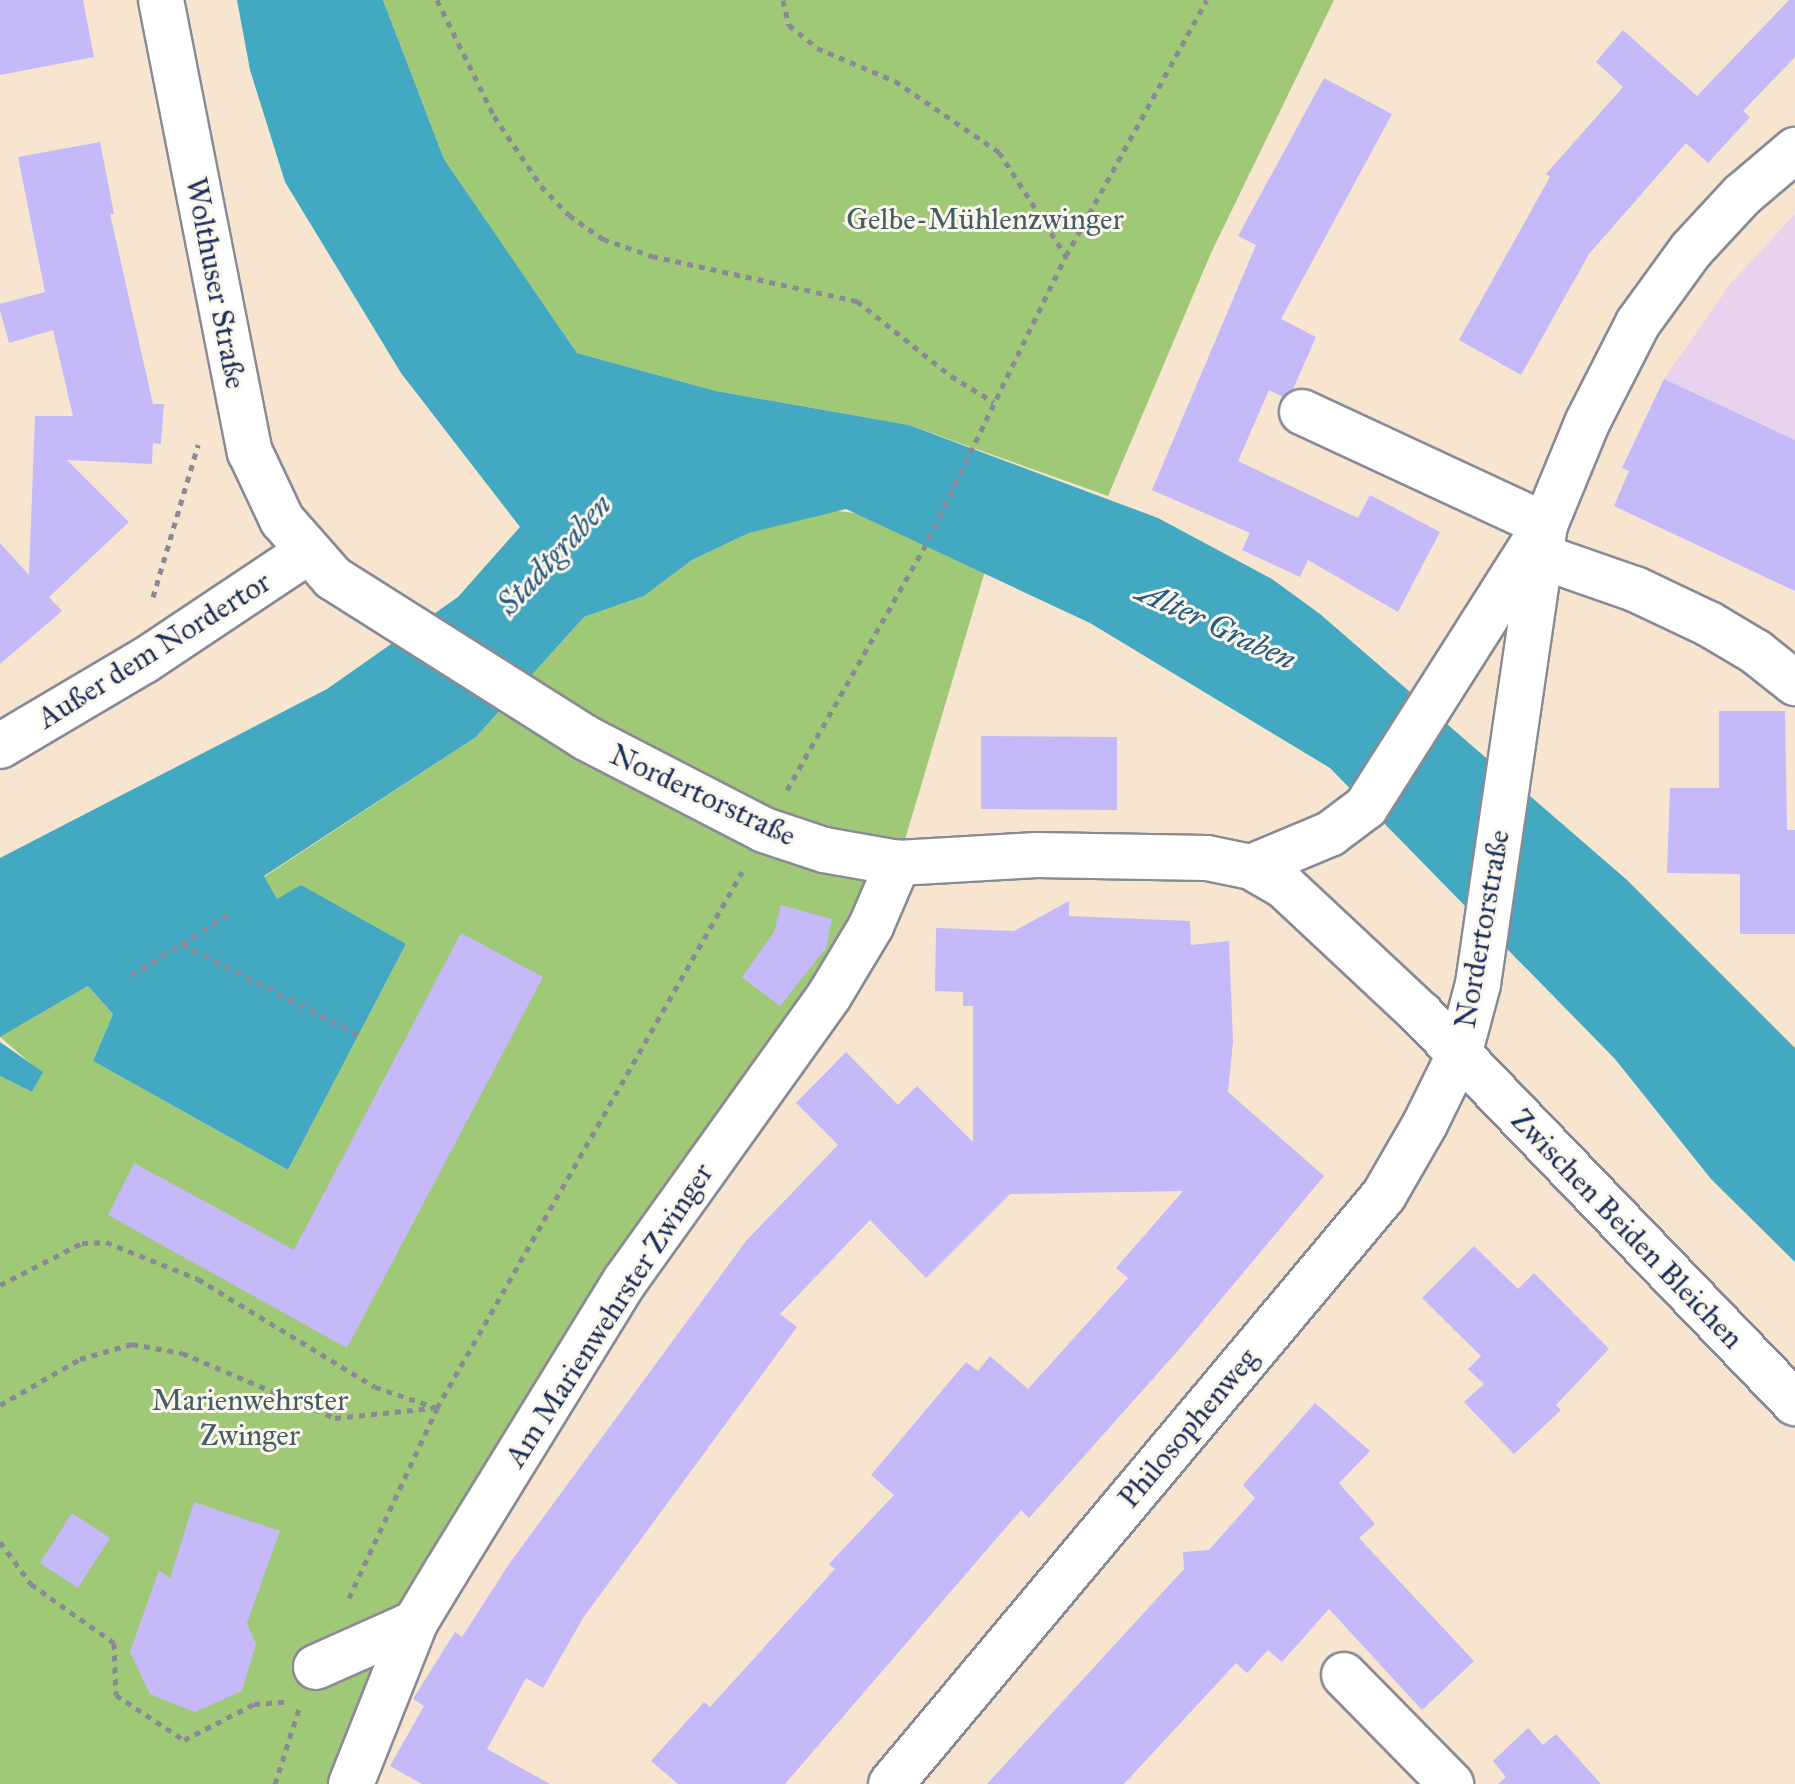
<!DOCTYPE html>
<meta charset="utf-8">
<style>
body{margin:0}
#map{position:relative;width:1795px;height:1784px;overflow:hidden;background:#f7e5cf;font-family:"IM FELL Great Primer",serif}
div>[style]{position:absolute}
.built>*{inset:0;background:#e8d2ee}
.green>*{inset:0;background:#9fc976}
.water>*{inset:0;background:#43a9c3}
.building>*{inset:0;background:#c5b9fa}
.path>*{height:5px;margin-top:-2.5px;transform-origin:0;background:repeating-linear-gradient(90deg,#898a96 0 6px,transparent 0 12px)}
.roads{filter:drop-shadow(2px 0 #898a96) drop-shadow(-2px 0 #898a96) drop-shadow(0 2px #898a96) drop-shadow(0 -2px #898a96)}
.minor>*{height:44px;margin:-22px;padding:0 22px;transform-origin:22px;border-radius:22px;background:#fff}
span{translate:-50% -50%;white-space:nowrap;text-align:center;line-height:1.15;-webkit-text-stroke:6px #fbf7ec;paint-order:stroke}
.park-label{font-size:30px;color:#435d65}
.street-label{font-size:30px;color:#1b2f5e}
.water-label{font-size:32px;color:#295a81;font-style:italic}
</style>
<div id="map">
<div class="built">
<i style="clip-path:polygon(1795px 214px,1795px 440px,1664px 379px,1731px 283px)"></i>
</div>
<div class="green">
<i style="clip-path:polygon(383px 0,1334px 0,1211px 253px,1108px 496px,909px 425px,716px 391px,577px 353px,444px 159px)"></i>
<i style="clip-path:polygon(829px 510px,863px 514px,985px 571px,898px 863px,625px 1281px,351px 1784px,0 1784px,0 1076px,32px 1092px,42px 1073px,0 1037px,88px 986px,113px 1014px,93px 1061px,288px 1170px,406px 944px,277px 899px,264px 877px,476px 737px,584px 617px,644px 596px,692px 560px,749px 533px)"></i>
</div>
<div class="water">
<i style="clip-path:polygon(237px 0,383px 0,444px 159px,577px 353px,716px 391px,909px 425px,1158px 518px,1272px 579px,1320px 614px,1627px 880px,1795px 1048px,1795px 1262px,1711px 1179px,1615px 1059px,1330px 768px,1090px 623px,846px 509px,749px 533px,692px 560px,644px 596px,584px 617px,476px 737px,264px 876px,277px 899px,301px 885px,406px 944px,288px 1170px,93px 1061px,113px 1014px,88px 986px,0 1037px,0 858px,327px 689px,458px 597px,520px 527px,401px 373px,285px 182px,250px 70px)"></i>
<i style="clip-path:polygon(0 1042px,43px 1072px,32px 1092px,0 1076px)"></i>
</div>
<div class="building">
<i style="clip-path:polygon(0 0,83px 0,94px 57px,0 75px)"></i>
<i style="clip-path:polygon(1789px 0,1795px 0,1795px 57px,1743px 111px,1750px 117px,1708px 163px,1686px 143px,1589px 254px,1521px 375px,1459px 340px,1550px 177px,1546px 174px,1623px 87px,1596px 62px,1623px 30px,1697px 96px)"></i>
<i style="clip-path:polygon(1324px 78px,1392px 114px,1281px 319px,1316px 337px,1293px 389px,1283px 397px,1269px 390px,1238px 461px,1358px 518px,1370px 495px,1440px 532px,1398px 612px,1308px 560px,1300px 577px,1242px 550px,1250px 533px,1152px 490px,1256px 245px,1238px 236px)"></i>
<i style="clip-path:polygon(100px 142px,114px 214px,110px 214px,153px 404px,164px 404px,161px 444px,153px 443px,152px 464px,67px 460px,129px 522px,49px 597px,62px 611px,0 664px,0 543px,29px 575px,35px 416px,73px 416px,53px 330px,9px 343px,0 310px,0 304px,45px 292px,18px 157px)"></i>
<i style="clip-path:polygon(1664px 379px,1795px 440px,1795px 591px,1614px 506px,1629px 471px,1622px 468px)"></i>
<i style="clip-path:polygon(1719px 711px,1785px 711px,1787px 830px,1795px 830px,1795px 934px,1740px 934px,1740px 874px,1667px 873px,1670px 788px,1719px 788px)"></i>
<i style="clip-path:polygon(981px 736px,1117px 737px,1117px 810px,981px 809px)"></i>
<i style="clip-path:polygon(1069px 901px,1069px 916px,1190px 921px,1191px 945px,1229px 941px,1233px 1042px,1228px 1092px,1324px 1176px,1182px 1346px,1029px 1518px,1021px 1510px,785px 1784px,678px 1784px,651px 1761px,704px 1702px,710px 1707px,835px 1569px,829px 1564px,894px 1495px,871px 1475px,966px 1362px,978px 1371px,990px 1356px,1028px 1389px,1128px 1278px,1116px 1268px,1183px 1191px,1010px 1194px,926px 1278px,870px 1220px,780px 1314px,797px 1327px,583px 1618px,543px 1688px,526px 1678px,487px 1749px,550px 1784px,422px 1784px,390px 1766px,424px 1706px,413px 1699px,455px 1632px,462px 1637px,509px 1564px,746px 1241px,838px 1145px,796px 1103px,846px 1052px,898px 1105px,917px 1086px,973px 1142px,973px 1006px,963px 1006px,963px 992px,935px 991px,936px 928px,1014px 931px)"></i>
<i style="clip-path:polygon(781px 905px,832px 919px,826px 948px,780px 1006px,742px 977px,774px 932px)"></i>
<i style="clip-path:polygon(461px 933px,543px 977px,347px 1348px,108px 1215px,134px 1163px,294px 1250px)"></i>
<i style="clip-path:polygon(1474px 1246px,1518px 1289px,1534px 1273px,1609px 1349px,1556px 1405px,1561px 1410px,1514px 1454px,1464px 1402px,1484px 1384px,1468px 1369px,1481px 1356px,1422px 1298px)"></i>
<i style="clip-path:polygon(1315px 1403px,1370px 1451px,1339px 1483px,1375px 1524px,1359px 1538px,1474px 1661px,1422px 1710px,1329px 1609px,1282px 1662px,1268px 1650px,1247px 1673px,1236px 1663px,1124px 1784px,987px 1784px,1184px 1569px,1183px 1552px,1209px 1550px,1255px 1498px,1243px 1485px)"></i>
<i style="clip-path:polygon(194px 1502px,280px 1531px,247px 1623px,256px 1644px,242px 1691px,195px 1712px,150px 1694px,130px 1652px,159px 1570px,170px 1578px)"></i>
<i style="clip-path:polygon(72px 1513px,110px 1538px,78px 1588px,40px 1563px)"></i>
<i style="clip-path:polygon(1528px 1728px,1543px 1745px,1556px 1734px,1601px 1784px,1498px 1784px,1506px 1777px,1493px 1761px)"></i>
</div>
<div class="path">
<i style="left:437px;top:0;width:129px;rotate:63.8deg"></i>
<i style="left:494px;top:116px;width:84px;rotate:56.1deg"></i>
<i style="left:541px;top:186px;width:40px;rotate:46deg"></i>
<i style="left:569px;top:215px;width:42px;rotate:35.2deg"></i>
<i style="left:603px;top:239px;width:52px;rotate:19.1deg"></i>
<i style="left:652px;top:256px;width:210px;rotate:12.4deg"></i>
<i style="left:857px;top:301px;width:120px;rotate:38.6deg"></i>
<i style="left:951px;top:376px;width:50px;rotate:31.2deg"></i>
<i style="left:783px;top:0;width:26px;rotate:77deg"></i>
<i style="left:789px;top:25px;width:36px;rotate:39deg"></i>
<i style="left:817px;top:48px;width:85px;rotate:22.9deg"></i>
<i style="left:895px;top:81px;width:126px;rotate:34.3deg"></i>
<i style="left:999px;top:152px;width:124px;rotate:57.2deg"></i>
<i style="left:153px;top:597px;width:159px;rotate:-73.5deg"></i>
<i style="left:787px;top:790px;width:276px;rotate:-60.5deg"></i>
<i style="left:923px;top:550px;width:327px;rotate:-64.1deg"></i>
<i style="left:1066px;top:256px;width:292px;rotate:-61.2deg"></i>
<i style="left:182px;top:944px;width:59px;rotate:-32.6deg"></i>
<i style="left:131px;top:975px;width:60px;rotate:-31.3deg"></i>
<i style="left:182px;top:944px;width:201px;rotate:27.2deg"></i>
<i style="left:0;top:1285px;width:92px;rotate:-27.1deg"></i>
<i style="left:82px;top:1243px;width:24px;rotate:-2deg"></i>
<i style="left:106px;top:1242px;width:99px;rotate:21.9deg"></i>
<i style="left:198px;top:1279px;width:207px;rotate:31.4deg"></i>
<i style="left:375px;top:1387px;width:65px;rotate:18.7deg"></i>
<i style="left:0;top:1405px;width:92px;rotate:-29.9deg"></i>
<i style="left:80px;top:1359px;width:54px;rotate:-16.1deg"></i>
<i style="left:132px;top:1344px;width:51px;rotate:10.2deg"></i>
<i style="left:182px;top:1353px;width:166px;rotate:23deg"></i>
<i style="left:335px;top:1418px;width:98px;rotate:-5.9deg"></i>
<i style="left:0;top:1542px;width:52px;rotate:53.6deg"></i>
<i style="left:31px;top:1584px;width:102px;rotate:35.4deg"></i>
<i style="left:114px;top:1643px;width:52px;rotate:87.8deg"></i>
<i style="left:116px;top:1695px;width:82px;rotate:33.5deg"></i>
<i style="left:184px;top:1740px;width:79px;rotate:-27.2deg"></i>
<i style="left:254px;top:1704px;width:31px;rotate:-4deg"></i>
<i style="left:349px;top:1598px;width:209px;rotate:-65.1deg"></i>
<i style="left:437px;top:1408px;width:617px;rotate:-60.36deg"></i>
<i style="left:275px;top:1784px;width:79px;rotate:-72.3deg"></i>
</div>
<div class="roads">
<div class="minor">
<i style="left:161px;top:0;width:461px;rotate:78.9deg"></i>
<i style="left:250px;top:452px;width:75px;rotate:64.8deg"></i>
<i style="left:282px;top:520px;width:77px;rotate:48.7deg"></i>
<i style="left:333px;top:578px;width:299px;rotate:32.3deg"></i>
<i style="left:586px;top:738px;width:200px;rotate:27.3deg"></i>
<i style="left:764px;top:830px;width:63px;rotate:18.4deg"></i>
<i style="left:824px;top:850px;width:75px;rotate:10deg"></i>
<i style="left:898px;top:863px;width:139px;rotate:-3.3deg"></i>
<i style="left:1037px;top:855px;width:170px;rotate:1deg"></i>
<i style="left:1207px;top:858px;width:45px;rotate:11.6deg"></i>
<i style="left:1251px;top:867px;width:38px;rotate:30deg"></i>
<i style="left:1284px;top:886px;width:187px;rotate:43.1deg"></i>
<i style="left:1421px;top:1014px;width:540px;rotate:46.13deg"></i>
<i style="left:1302px;top:412px;width:268px;rotate:24.9deg"></i>
<i style="left:1540px;top:556px;width:101px;rotate:19.2deg"></i>
<i style="left:1635px;top:589px;width:82px;rotate:25.3deg"></i>
<i style="left:1709px;top:624px;width:55px;rotate:30.8deg"></i>
<i style="left:1756px;top:652px;width:50px;rotate:38.5deg"></i>
<i style="left:0;top:746px;width:167px;rotate:-30.6deg"></i>
<i style="left:144px;top:661px;width:195px;rotate:-33.7deg"></i>
<i style="left:1251px;top:867px;width:86px;rotate:-22.7deg"></i>
<i style="left:1330px;top:834px;width:45px;rotate:-36.9deg"></i>
<i style="left:1366px;top:807px;width:334px;rotate:-57.6deg"></i>
<i style="left:1545px;top:525px;width:110px;rotate:-67.6deg"></i>
<i style="left:1587px;top:423px;width:112px;rotate:-63deg"></i>
<i style="left:1638px;top:323px;width:90px;rotate:-54deg"></i>
<i style="left:1691px;top:250px;width:75px;rotate:-47.2deg"></i>
<i style="left:1742px;top:195px;width:70px;rotate:-40.3deg"></i>
<i style="left:316px;top:1667px;width:108px;rotate:-24deg"></i>
<i style="left:1344px;top:1675px;width:153px;rotate:45.5deg"></i>
<i style="left:351px;top:1784px;width:173px;rotate:-68.3deg"></i>
<i style="left:415px;top:1623px;width:62px;rotate:-58.9deg"></i>
<i style="left:447px;top:1570px;width:339px;rotate:-58.4deg"></i>
<i style="left:625px;top:1281px;width:350px;rotate:-54.4deg"></i>
<i style="left:829px;top:996px;width:82px;rotate:-59deg"></i>
<i style="left:871px;top:926px;width:69px;rotate:-66.8deg"></i>
<i style="left:891px;top:1784px;width:768px;rotate:-50.07deg"></i>
<i style="left:1384px;top:1195px;width:82px;rotate:-60deg"></i>
<i style="left:1425px;top:1124px;width:77px;rotate:-63.8deg"></i>
<i style="left:1459px;top:1055px;width:73px;rotate:-75deg"></i>
<i style="left:1478px;top:984px;width:464px;rotate:-81.7deg"></i>
</div>
</div>
<div class="park-label">
<span style="left:985px;top:219px">Gelbe-Mühlenzwinger</span>
<span style="left:250px;top:1417px">Marienwehrster<br>Zwinger</span>
</div>
<div class="street-label">
<span style="left:216px;top:283px;rotate:79deg">Wolthuser Straße</span>
<span style="left:154px;top:650px;rotate:-32deg">Außer dem Nordertor</span>
<span style="left:703px;top:795px;rotate:25deg">Nordertorstraße</span>
<span style="left:1482px;top:929px;rotate:-80deg">Nordertorstraße</span>
<span style="left:1627px;top:1229px;rotate:46deg">Zwischen Beiden Bleichen</span>
<span style="left:609px;top:1315px;rotate:-57deg">Am Marienwehrster Zwinger</span>
<span style="left:1188px;top:1428px;rotate:-50deg">Philosophenweg</span>
</div>
<div class="water-label">
<span style="left:555px;top:555px;rotate:-47deg">Stadtgraben</span>
<span style="left:1216px;top:626px;rotate:25deg">Alter Graben</span>
</div>
</div>
